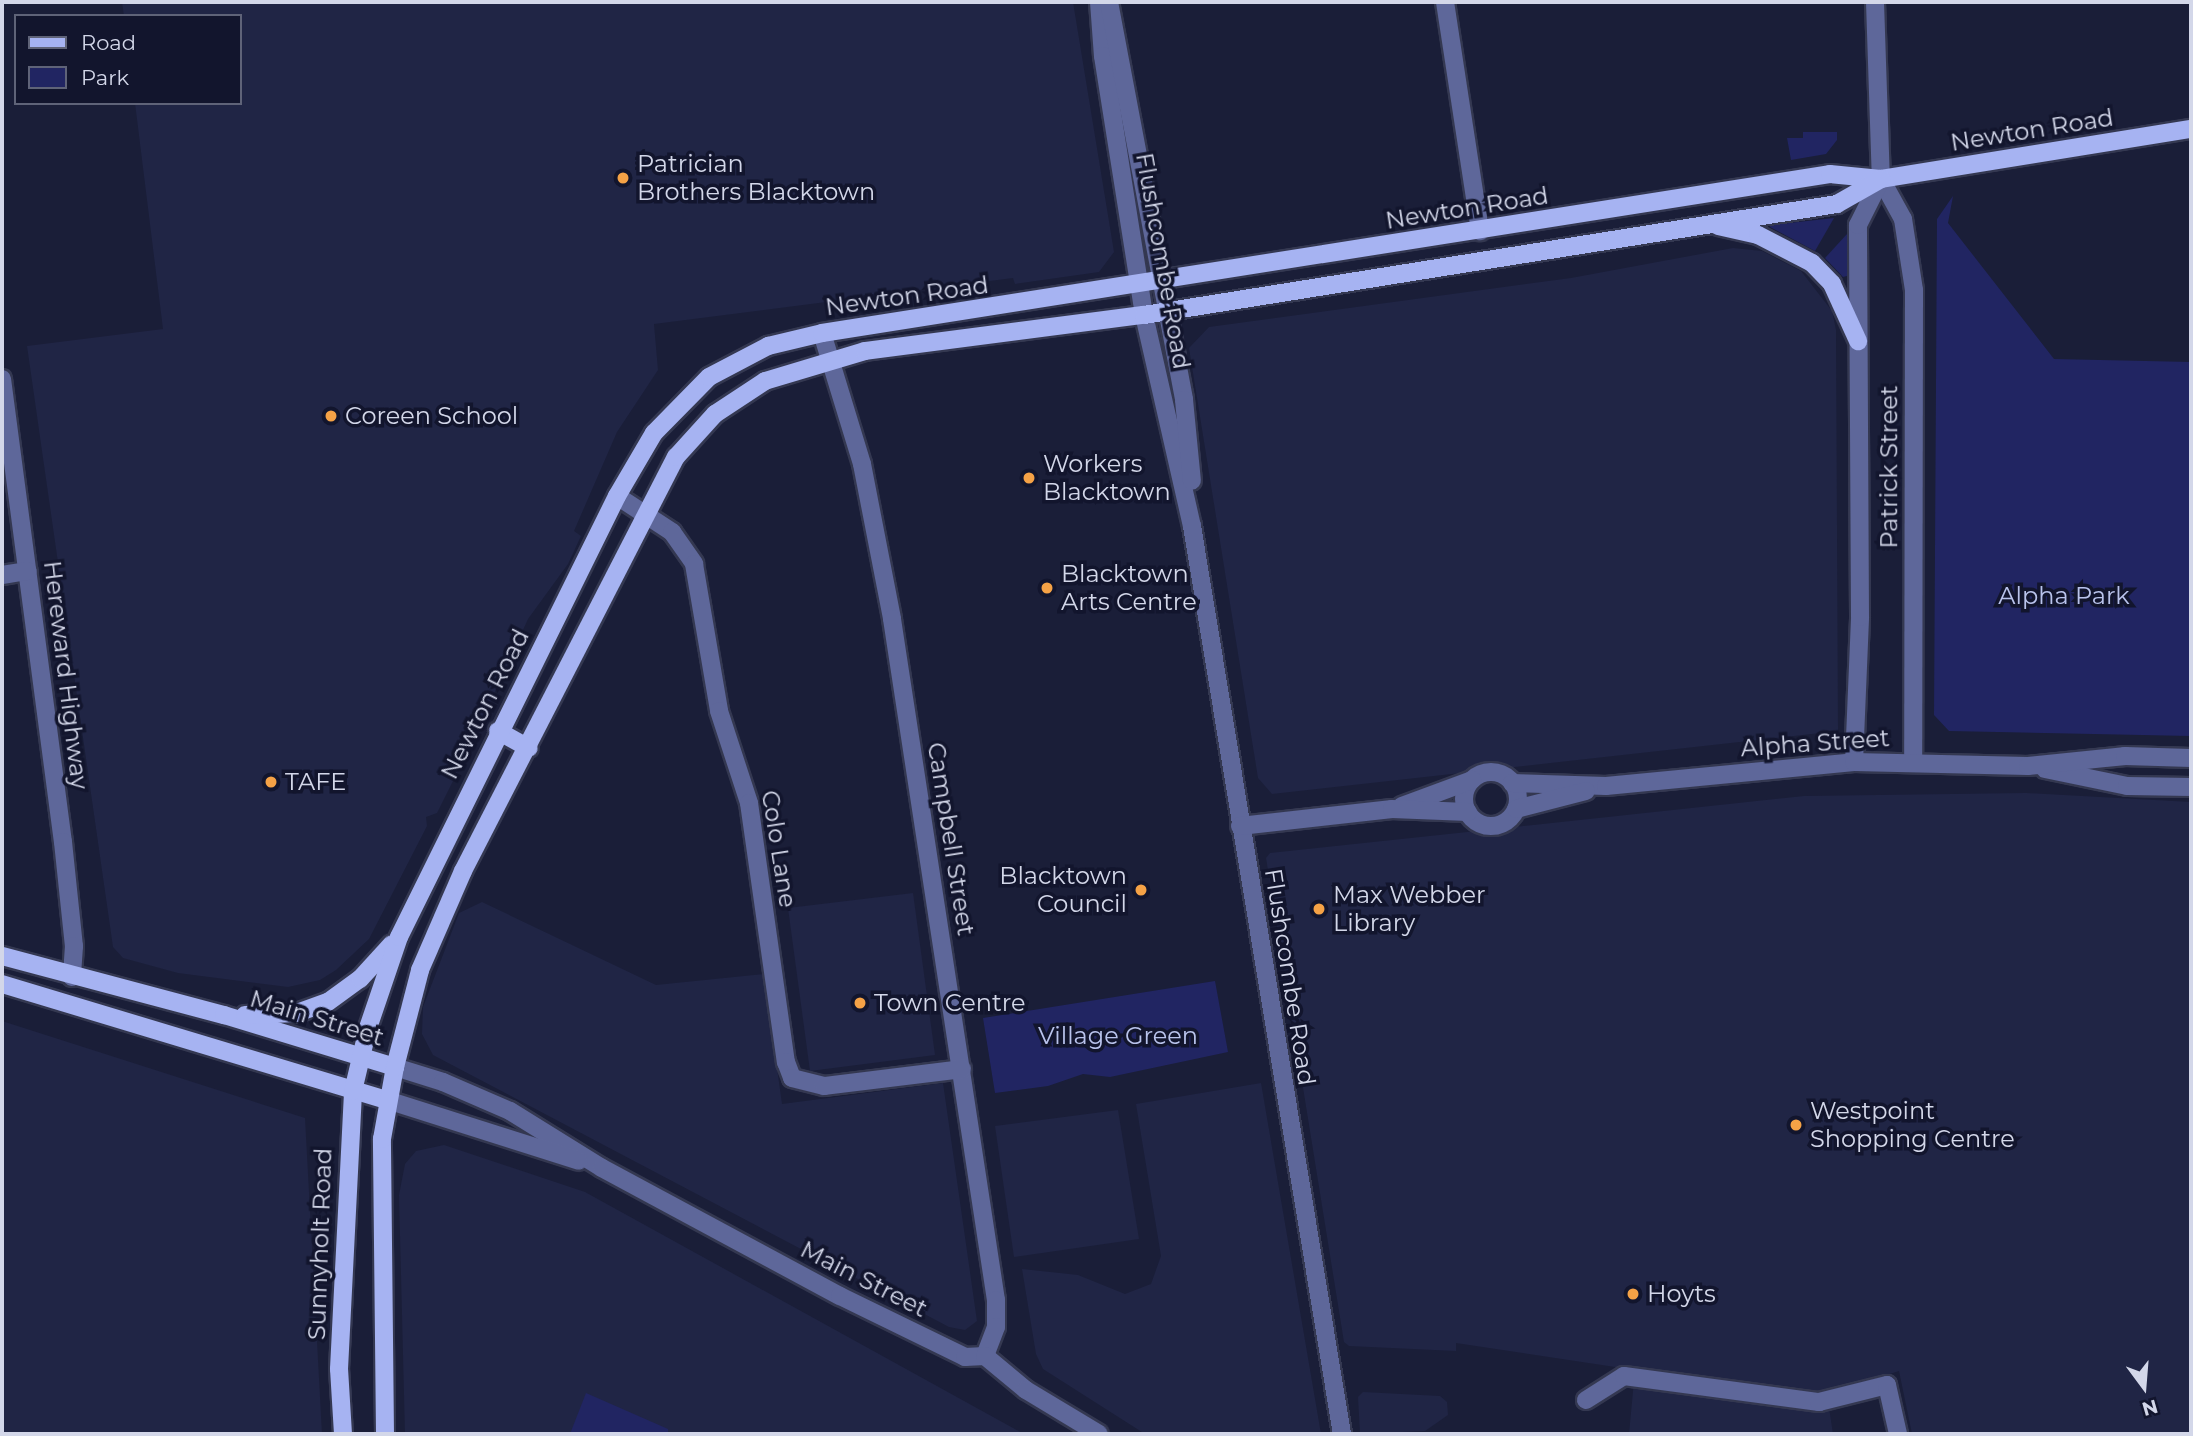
<!DOCTYPE html>
<style>
body{margin:0}
#map{position:relative;width:2193px;height:1436px;overflow:hidden;background:#1a1e38;font-family:Montserrat,sans-serif}
div>[style]{position:absolute}
.built>*{inset:0;background:#202545}
.green>*{inset:0;background:#212562}
.roads{filter:drop-shadow(2px 0 #343851) drop-shadow(-2px 0 #343851) drop-shadow(0 2px #343851) drop-shadow(0 -2px #343851)}
.minor>*{height:18px;margin:-9px;padding:0 9px;transform-origin:9px;border-radius:9px;background:#5e679a}
.minor>.ring{margin:-9px;padding:0;box-sizing:content-box;background:none;border:18px solid #5e679a;border-radius:50%}
.major>*{height:18px;margin:-9px;padding:0 9px;transform-origin:9px;border-radius:9px;background:#a6b3f2}
.dots>*{width:19px;height:19px;translate:-50% -50%;box-sizing:border-box;border:4px solid #12152d;border-radius:50%}
span{translate:-50% -50%;white-space:nowrap;text-align:center;line-height:1.15;-webkit-text-stroke:7px #12152d;paint-order:stroke}
.street-label{font-size:24px;color:#d3d7e9}
.poi-label{font-size:24px;color:#d3d7e9}
.left{translate:0 -50%;text-align:left}
.right{translate:-100% -50%;text-align:right}
.park-label{font-size:24px;color:#b9c3ec}
.frame{position:absolute;inset:0;border:4px solid #d3d7e9;pointer-events:none}
.legend{position:absolute;left:14px;top:14px;width:228px;height:91px;box-sizing:border-box;background:#12152d;border:2px solid #5f6378;margin:0;padding:9px 12px;list-style:none;font-size:21px;color:#d3d7e9}
.legend li{display:flex;align-items:center;gap:14px;height:35px}
.legend b{width:35px;border:2px solid #5f6378}
.north{position:absolute;left:2109px;top:1352px;width:70px;height:70px;-webkit-text-stroke:5px #12152d;paint-order:stroke;rotate:164deg;font-size:19px;font-weight:700;line-height:28px;text-align:center;color:#d3d7e9}
.north::after{content:'';display:block;margin:auto;width:24px;height:32px;background:#d3d7e9;clip-path:polygon(50% 0,100% 100%,50% 72%,0 100%)}
</style>
<div id="map">
<div class="built">
<i style="clip-path:polygon(122px 2px,1073px 2px,1114px 252px,1099px 272px,1015px 284px,1013px 278px,654px 324px,658px 370px,617px 432px,574px 531px,581px 536px,568px 564px,528px 619px,468px 751px,437px 813px,426px 817px,427px 826px,369px 939px,336px 970px,320px 980px,288px 987px,178px 973px,123px 958px,113px 947px,27px 346px,163px 329px,135px 103px,240px 103px,240px 16px,124px 16px)"></i>
<i style="clip-path:polygon(1733px 248px,1762px 251px,1801px 271px,1832px 311px,1836px 330px,1838px 731px,1272px 794px,1258px 778px,1189px 348px,1209px 327px,1571px 278px)"></i>
<i style="clip-path:polygon(2026px 793px,2191px 802px,2191px 1434px,1912px 1434px,1899px 1371px,1827px 1394px,1833px 1434px,1629px 1434px,1635px 1370px,1456px 1343px,1456px 1351px,1349px 1346px,1344px 1342px,1266px 858px,1270px 853px,1804px 796px)"></i>
<i style="clip-path:polygon(913px 893px,935px 1055px,810px 1071px,788px 908px)"></i>
<i style="clip-path:polygon(482px 902px,656px 985px,764px 974px,782px 1104px,943px 1083px,977px 1321px,965px 1330px,949px 1327px,433px 1055px,422px 1034px,423px 1007px,459px 913px)"></i>
<i style="clip-path:polygon(2px 1021px,305px 1118px,322px 1434px,2px 1434px)"></i>
<i style="clip-path:polygon(1261px 1083px,1321px 1434px,1145px 1434px,1043px 1369px,1036px 1354px,1022px 1269px,1078px 1275px,1125px 1294px,1151px 1284px,1161px 1256px,1136px 1104px)"></i>
<i style="clip-path:polygon(1118px 1110px,1139px 1239px,1014px 1257px,995px 1126px)"></i>
<i style="clip-path:polygon(444px 1145px,585px 1192px,1024px 1434px,405px 1434px,399px 1195px,405px 1164px,416px 1151px)"></i>
<i style="clip-path:polygon(1363px 1392px,1440px 1396px,1447px 1402px,1448px 1415px,1425px 1431px,1360px 1434px,1358px 1397px)"></i>
</div>
<div class="green">
<i style="clip-path:polygon(1803px 132px,1837px 132px,1837px 140px,1826px 154px,1791px 160px,1787px 138px,1803px 138px)"></i>
<i style="clip-path:polygon(1953px 196px,1948px 223px,2054px 359px,2191px 362px,2191px 736px,1949px 731px,1934px 715px,1937px 219px)"></i>
<i style="clip-path:polygon(1834px 218px,1815px 251px,1770px 227px,1770px 225px)"></i>
<i style="clip-path:polygon(1847px 234px,1847px 276px,1843px 277px,1825px 258px)"></i>
<i style="clip-path:polygon(1215px 981px,1228px 1052px,1110px 1077px,1083px 1074px,1048px 1086px,995px 1093px,983px 1018px)"></i>
<i style="clip-path:polygon(586px 1393px,668px 1429px,668px 1434px,570px 1434px)"></i>
</div>
<div class="roads">
<div class="minor">
<i style="left:1099px;top:2px;width:54px;rotate:85.8deg"></i>
<i style="left:1103px;top:56px;width:262px;rotate:81deg"></i>
<i style="left:1144px;top:315px;width:216px;rotate:77.2deg"></i>
<i style="left:1192px;top:526px;width:920px;rotate:80.62deg"></i>
<i style="left:1109px;top:2px;width:405px;rotate:79.3deg"></i>
<i style="left:1184px;top:400px;width:81px;rotate:84.4deg"></i>
<i style="left:1445px;top:2px;width:232px;rotate:81.3deg"></i>
<i style="left:1875px;top:2px;width:177px;rotate:88.1deg"></i>
<i style="left:1881px;top:179px;width:46px;rotate:61.2deg"></i>
<i style="left:1903px;top:219px;width:72px;rotate:81.2deg"></i>
<i style="left:1914px;top:290px;width:472px;rotate:90.1deg"></i>
<i style="left:822px;top:333px;width:137px;rotate:73deg"></i>
<i style="left:862px;top:464px;width:158px;rotate:79deg"></i>
<i style="left:892px;top:619px;width:689px;rotate:81.32deg"></i>
<i style="left:996px;top:1300px;width:27px;rotate:90deg"></i>
<i style="left:996px;top:1327px;width:31px;rotate:111deg"></i>
<i style="left:2px;top:379px;width:467px;rotate:82.5deg"></i>
<i style="left:63px;top:842px;width:105px;rotate:84deg"></i>
<i style="left:74px;top:946px;width:31px;rotate:94deg"></i>
<i style="left:617px;top:496px;width:66px;rotate:33.2deg"></i>
<i style="left:672px;top:532px;width:39px;rotate:55deg"></i>
<i style="left:694px;top:564px;width:149px;rotate:80.3deg"></i>
<i style="left:719px;top:711px;width:97px;rotate:71.9deg"></i>
<i style="left:749px;top:803px;width:262px;rotate:81.9deg"></i>
<i style="left:786px;top:1062px;width:17px;rotate:69deg"></i>
<i style="left:792px;top:1078px;width:33px;rotate:14deg"></i>
<i style="left:824px;top:1086px;width:139px;rotate:-7deg"></i>
<i style="left:2px;top:575px;width:26px;rotate:-9deg"></i>
<i style="left:1854px;top:762px;width:145px;rotate:-87.6deg"></i>
<i style="left:1860px;top:617px;width:392px;rotate:-90.3deg"></i>
<i style="left:1858px;top:225px;width:51px;rotate:-63.4deg"></i>
<i style="left:2045px;top:769px;width:84px;rotate:11.7deg"></i>
<i style="left:2127px;top:786px;width:64px;rotate:0.9deg"></i>
<i class="ring" style="left:1464px;top:772px;width:36px;height:36px"></i>
<i style="left:1512px;top:783px;width:94px;rotate:1.8deg"></i>
<i style="left:1606px;top:786px;width:249px;rotate:-5.5deg"></i>
<i style="left:1854px;top:762px;width:174px;rotate:1.3deg"></i>
<i style="left:2028px;top:766px;width:98px;rotate:-5.9deg"></i>
<i style="left:2125px;top:756px;width:66px;rotate:1.7deg"></i>
<i style="left:1402px;top:806px;width:75px;rotate:-20.4deg"></i>
<i style="left:1516px;top:809px;width:72px;rotate:-14.4deg"></i>
<i style="left:1240px;top:826px;width:153px;rotate:-6.4deg"></i>
<i style="left:1392px;top:809px;width:76px;rotate:2.3deg"></i>
<i style="left:395px;top:1067px;width:50px;rotate:17.4deg"></i>
<i style="left:443px;top:1082px;width:73px;rotate:23.4deg"></i>
<i style="left:510px;top:1111px;width:108px;rotate:31.8deg"></i>
<i style="left:602px;top:1168px;width:270px;rotate:28.3deg"></i>
<i style="left:840px;top:1296px;width:139px;rotate:26deg"></i>
<i style="left:965px;top:1357px;width:20px;rotate:-3deg"></i>
<i style="left:387px;top:1100px;width:201px;rotate:17.6deg"></i>
<i style="left:985px;top:1356px;width:53px;rotate:39.7deg"></i>
<i style="left:1026px;top:1390px;width:85px;rotate:31.1deg"></i>
<i style="left:1586px;top:1400px;width:45px;rotate:-32.3deg"></i>
<i style="left:1624px;top:1376px;width:197px;rotate:7.6deg"></i>
<i style="left:1819px;top:1402px;width:70px;rotate:-14deg"></i>
<i style="left:1887px;top:1385px;width:50px;rotate:77.3deg"></i>
</div>
<div class="major">
<i style="left:1718px;top:226px;width:41px;rotate:12.7deg"></i>
<i style="left:1758px;top:235px;width:61px;rotate:27.4deg"></i>
<i style="left:1812px;top:263px;width:29px;rotate:46deg"></i>
<i style="left:1832px;top:284px;width:63px;rotate:65.5deg"></i>
<i style="left:498px;top:731px;width:35px;rotate:29deg"></i>
<i style="left:2px;top:956px;width:230px;rotate:14.9deg"></i>
<i style="left:224px;top:1015px;width:179px;rotate:16.9deg"></i>
<i style="left:2px;top:984px;width:402px;rotate:16.8deg"></i>
<i style="left:245px;top:1015px;width:52px;rotate:-2.2deg"></i>
<i style="left:297px;top:1013px;width:33px;rotate:-20deg"></i>
<i style="left:328px;top:1002px;width:39px;rotate:-36deg"></i>
<i style="left:360px;top:979px;width:47px;rotate:-47.6deg"></i>
<i style="left:343px;top:1434px;width:65px;rotate:-93.5deg"></i>
<i style="left:339px;top:1369px;width:278px;rotate:-87.1deg"></i>
<i style="left:353px;top:1091px;width:65px;rotate:-76.6deg"></i>
<i style="left:368px;top:1028px;width:96px;rotate:-71.2deg"></i>
<i style="left:399px;top:937px;width:492px;rotate:-63.7deg"></i>
<i style="left:617px;top:496px;width:73px;rotate:-59.6deg"></i>
<i style="left:654px;top:433px;width:78px;rotate:-45.5deg"></i>
<i style="left:709px;top:377px;width:67px;rotate:-27.7deg"></i>
<i style="left:768px;top:346px;width:56px;rotate:-13.5deg"></i>
<i style="left:822px;top:333px;width:1020px;rotate:-8.96deg"></i>
<i style="left:1830px;top:174px;width:51px;rotate:5.6deg"></i>
<i style="left:1881px;top:179px;width:314px;rotate:-9.2deg"></i>
<i style="left:385px;top:1434px;width:295px;rotate:-90.6deg"></i>
<i style="left:382px;top:1139px;width:73px;rotate:-79.8deg"></i>
<i style="left:395px;top:1067px;width:100px;rotate:-75.5deg"></i>
<i style="left:420px;top:970px;width:108px;rotate:-66.5deg"></i>
<i style="left:463px;top:871px;width:466px;rotate:-62.8deg"></i>
<i style="left:676px;top:457px;width:58px;rotate:-47.8deg"></i>
<i style="left:715px;top:414px;width:60px;rotate:-33.4deg"></i>
<i style="left:765px;top:381px;width:104px;rotate:-16.7deg"></i>
<i style="left:865px;top:351px;width:281px;rotate:-7.4deg"></i>
<i style="left:1144px;top:315px;width:702px;rotate:-9.1deg"></i>
<i style="left:1837px;top:204px;width:51px;rotate:-29.6deg"></i>
</div>
</div>
<div class="dots">
<i style="left:623px;top:178px;background:#f5a246"></i>
<i style="left:331px;top:416px;background:#f5a246"></i>
<i style="left:1029px;top:478px;background:#f5a246"></i>
<i style="left:1047px;top:588px;background:#f5a246"></i>
<i style="left:271px;top:782px;background:#f5a246"></i>
<i style="left:1141px;top:890px;background:#f5a246"></i>
<i style="left:1319px;top:909px;background:#f5a246"></i>
<i style="left:860px;top:1003px;background:#f5a246"></i>
<i style="left:1796px;top:1125px;background:#f5a246"></i>
<i style="left:1633px;top:1294px;background:#f5a246"></i>
</div>
<div class="street-label">
<span style="left:2032px;top:130px;rotate:-9deg">Newton Road</span>
<span style="left:1467px;top:208px;rotate:-9deg">Newton Road</span>
<span style="left:1163px;top:261px;rotate:80deg">Flushcombe Road</span>
<span style="left:907px;top:296px;rotate:-8deg">Newton Road</span>
<span style="left:1889px;top:467px;rotate:-90deg">Patrick Street</span>
<span style="left:66px;top:675px;rotate:83deg">Hereward Highway</span>
<span style="left:485px;top:704px;rotate:-63deg">Newton Road</span>
<span style="left:1815px;top:743px;rotate:-4deg">Alpha Street</span>
<span style="left:951px;top:839px;rotate:81deg">Campbell Street</span>
<span style="left:779px;top:849px;rotate:81deg">Colo Lane</span>
<span style="left:1290px;top:977px;rotate:81deg">Flushcombe Road</span>
<span style="left:317px;top:1018px;rotate:17deg">Main Street</span>
<span style="left:320px;top:1244px;rotate:-88deg">Sunnyholt Road</span>
<span style="left:864px;top:1279px;rotate:27deg">Main Street</span>
</div>
<div class="poi-label">
<span class="left" style="left:637px;top:178px">Patrician<br>Brothers Blacktown</span>
<span class="left" style="left:345px;top:416px">Coreen School</span>
<span class="left" style="left:1043px;top:478px">Workers<br>Blacktown</span>
<span class="left" style="left:1061px;top:588px">Blacktown<br>Arts Centre</span>
<span class="left" style="left:285px;top:782px">TAFE</span>
<span class="right" style="left:1127px;top:890px">Blacktown<br>Council</span>
<span class="left" style="left:1333px;top:909px">Max Webber<br>Library</span>
<span class="left" style="left:874px;top:1003px">Town Centre</span>
<span class="left" style="left:1810px;top:1125px">Westpoint<br>Shopping Centre</span>
<span class="left" style="left:1647px;top:1294px">Hoyts</span>
</div>
<div class="park-label">
<span style="left:2064px;top:596px">Alpha Park</span>
<span style="left:1118px;top:1036px">Village Green</span>
</div>
<div class="frame"></div>
<ul class="legend">
<li><b style="height:9px;background:#a6b3f2"></b>Road</li>
<li><b style="height:19px;background:#212562"></b>Park</li>
</ul>
<div class="north">N</div>
</div>
